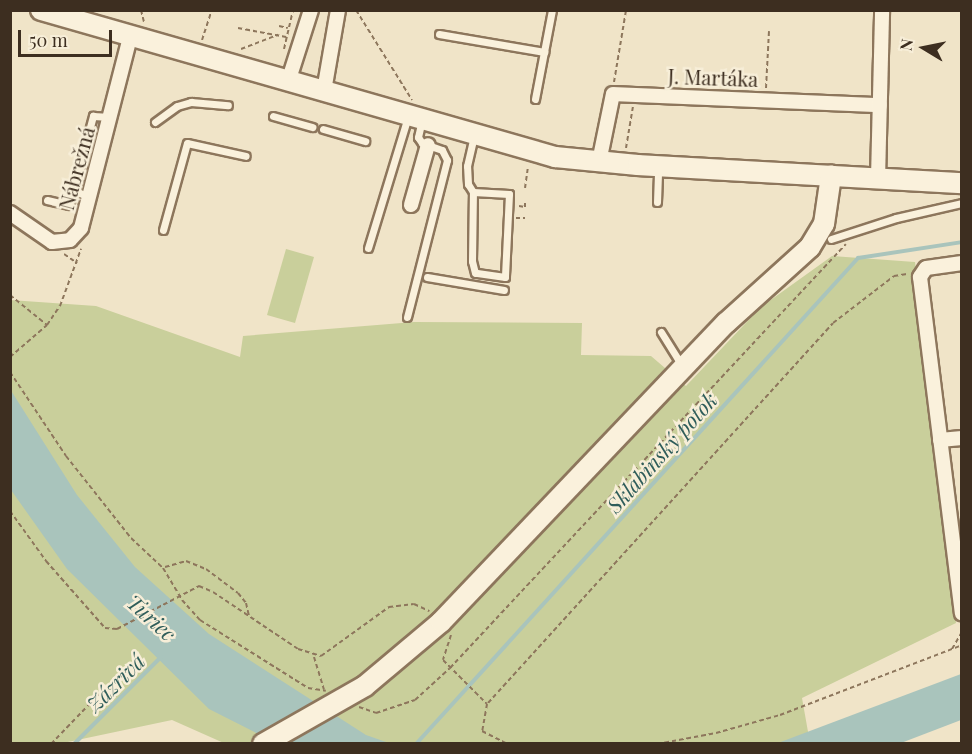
<!DOCTYPE html>
<meta charset="utf-8">
<style>
body{margin:0}
#map{position:relative;width:972px;height:754px;overflow:hidden;background:#f0e4c8;font-family:"Playfair Display",serif}
div>[style]{position:absolute}
.green>*{inset:0;background:#c9cf9b}
.water>*{inset:0;background:#a9c4bc}
.stream>*{height:4px;margin:-2px;padding:0 2px;transform-origin:2px;border-radius:2px;background:#a9c4bc}
.path>*{height:2px;margin-top:-1px;transform-origin:0;background:repeating-linear-gradient(90deg,#8d765c 0 4.5px,transparent 0 7.5px)}
.roads{filter:drop-shadow(2px 0 #8d765c) drop-shadow(-2px 0 #8d765c) drop-shadow(0 2px #8d765c) drop-shadow(0 -2px #8d765c)}
.lane>*{height:7px;margin:-3.5px;padding:0 3.5px;transform-origin:3.5px;border-radius:3.5px;background:#faf1dc}
.street>*{height:14px;margin:-7px;padding:0 7px;transform-origin:7px;border-radius:7px;background:#faf1dc}
.secondary>*{height:20px;margin:-10px;padding:0 10px;transform-origin:10px;border-radius:10px;background:#faf1dc}
span{translate:-50% -50%;white-space:nowrap;text-align:center;line-height:1.15;-webkit-text-stroke:5px #f7eed8;paint-order:stroke}
.street-label{font-size:20px;color:#3d2e20}
.water-label{font-size:21px;color:#2f5d5a;font-style:italic}
.frame{position:absolute;inset:0;border:12px solid #3d2e20;pointer-events:none}
.north{position:absolute;left:894px;top:18px;width:60px;height:60px;-webkit-text-stroke:4px #f7eed8;paint-order:stroke;rotate:280deg;font-size:16px;font-weight:700;line-height:24px;text-align:center;color:#3d2e20}
.north::after{content:'';display:block;margin:auto;width:21px;height:27px;background:#3d2e20;clip-path:polygon(50% 0,100% 100%,50% 72%,0 100%)}
.scale{position:absolute;left:18px;top:30px;width:94px;height:27px;box-sizing:border-box;border:3px solid #3d2e20;border-top:0;padding-left:8px;font-size:18px;line-height:21px;white-space:nowrap;color:#3d2e20;-webkit-text-stroke:4px #f7eed8;paint-order:stroke}
</style>
<div id="map">
<div class="green">
<i style="clip-path:polygon(286px 249px,314px 257px,295px 323px,267px 315px)"></i>
<i style="clip-path:polygon(832px 256px,915px 262px,956px 623px,802px 698px,810px 743px,226px 744px,172px 720px,63px 743px,11px 743px,10px 300px,96px 306px,240px 357px,243px 336px,414px 322px,582px 323px,581px 355px,651px 356px,686px 386px,761px 307px)"></i>
</div>
<div class="water">
<i style="clip-path:polygon(10px 389px,77px 495px,135px 567px,209px 634px,366px 735px,389px 743px,276px 743px,209px 709px,67px 569px,11px 490px)"></i>
<i style="clip-path:polygon(961px 674px,961px 720px,901px 743px,778px 743px)"></i>
</div>
<div class="stream">
<i style="left:74px;top:744px;width:123px;rotate:-45deg"></i>
<i style="left:416px;top:744px;width:657px;rotate:-47.71deg"></i>
<i style="left:858px;top:258px;width:105px;rotate:-8.7deg"></i>
</div>
<div class="path">
<i style="left:141px;top:10px;width:12px;rotate:76deg"></i>
<i style="left:356px;top:10px;width:106px;rotate:58.1deg"></i>
<i style="left:279px;top:26px;width:9px;rotate:13deg"></i>
<i style="left:238px;top:28px;width:49px;rotate:10.6deg"></i>
<i style="left:202px;top:40px;width:32px;rotate:-72deg"></i>
<i style="left:241px;top:49px;width:40px;rotate:-21deg"></i>
<i style="left:284px;top:49px;width:40px;rotate:-77deg"></i>
<i style="left:614px;top:82px;width:73px;rotate:-80.5deg"></i>
<i style="left:766px;top:88px;width:57px;rotate:-87deg"></i>
<i style="left:626px;top:148px;width:43px;rotate:-80.5deg"></i>
<i style="left:525px;top:188px;width:21px;rotate:-82deg"></i>
<i style="left:519px;top:206px;width:6px;rotate:9deg"></i>
<i style="left:525px;top:207px;width:6px;rotate:-90deg"></i>
<i style="left:516px;top:218px;width:9px"></i>
<i style="left:64px;top:254px;width:16px;rotate:35deg"></i>
<i style="left:10px;top:295px;width:48px;rotate:39deg"></i>
<i style="left:10px;top:357px;width:49px;rotate:-40.9deg"></i>
<i style="left:47px;top:325px;width:23px;rotate:-56deg"></i>
<i style="left:60px;top:306px;width:61px;rotate:-69.8deg"></i>
<i style="left:10px;top:372px;width:101px;rotate:56.3deg"></i>
<i style="left:66px;top:456px;width:105px;rotate:51.6deg"></i>
<i style="left:131px;top:538px;width:44px;rotate:43.2deg"></i>
<i style="left:163px;top:568px;width:37px;rotate:59deg"></i>
<i style="left:182px;top:600px;width:27px;rotate:48deg"></i>
<i style="left:200px;top:620px;width:128px;rotate:32.2deg"></i>
<i style="left:308px;top:688px;width:18px;rotate:9deg"></i>
<i style="left:10px;top:511px;width:62px;rotate:54.2deg"></i>
<i style="left:46px;top:561px;width:89px;rotate:48.6deg"></i>
<i style="left:105px;top:628px;width:12px;rotate:5deg"></i>
<i style="left:117px;top:629px;width:93px;rotate:-27.7deg"></i>
<i style="left:199px;top:586px;width:15px;rotate:23deg"></i>
<i style="left:213px;top:592px;width:102px;rotate:33.8deg"></i>
<i style="left:298px;top:649px;width:24px;rotate:17deg"></i>
<i style="left:321px;top:656px;width:84px;rotate:-35.8deg"></i>
<i style="left:389px;top:607px;width:25px;rotate:-7deg"></i>
<i style="left:414px;top:604px;width:17px;rotate:25deg"></i>
<i style="left:165px;top:567px;width:22px;rotate:-16deg"></i>
<i style="left:186px;top:561px;width:22px;rotate:22deg"></i>
<i style="left:206px;top:569px;width:40px;rotate:37deg"></i>
<i style="left:238px;top:593px;width:13px;rotate:51deg"></i>
<i style="left:246px;top:603px;width:13px;rotate:77deg"></i>
<i style="left:451px;top:635px;width:26px;rotate:108deg"></i>
<i style="left:443px;top:660px;width:62px;rotate:45deg"></i>
<i style="left:487px;top:704px;width:27px;rotate:100deg"></i>
<i style="left:482px;top:731px;width:29px;rotate:27deg"></i>
<i style="left:952px;top:649px;width:20px;rotate:-60deg"></i>
<i style="left:314px;top:657px;width:34px;rotate:73deg"></i>
<i style="left:488px;top:703px;width:513px;rotate:-47.76deg"></i>
<i style="left:833px;top:323px;width:77px;rotate:-37.6deg"></i>
<i style="left:894px;top:276px;width:13px;rotate:-9deg"></i>
<i style="left:359px;top:707px;width:18px;rotate:19deg"></i>
<i style="left:376px;top:713px;width:41px;rotate:-18.4deg"></i>
<i style="left:415px;top:700px;width:47px;rotate:-42.4deg"></i>
<i style="left:450px;top:668px;width:580px;rotate:-46.96deg"></i>
<i style="left:51px;top:744px;width:76px;rotate:-46.1deg"></i>
<i style="left:657px;top:744px;width:60px;rotate:-10.6deg"></i>
<i style="left:716px;top:733px;width:66px;rotate:-15.7deg"></i>
<i style="left:780px;top:715px;width:195px;rotate:-21deg"></i>
</div>
<div class="roads">
<div class="lane">
<i style="left:439px;top:34px;width:107px;rotate:9.7deg"></i>
<i style="left:535px;top:99px;width:91px;rotate:-79.2deg"></i>
<i style="left:273px;top:116px;width:41px;rotate:15.8deg"></i>
<i style="left:155px;top:122px;width:27px;rotate:-36deg"></i>
<i style="left:177px;top:106px;width:15px;rotate:-16deg"></i>
<i style="left:191px;top:102px;width:37px;rotate:5deg"></i>
<i style="left:323px;top:129px;width:44px;rotate:15.9deg"></i>
<i style="left:473px;top:192px;width:36px;rotate:3deg"></i>
<i style="left:509px;top:194px;width:83px;rotate:92.8deg"></i>
<i style="left:505px;top:277px;width:30px;rotate:-172deg"></i>
<i style="left:475px;top:273px;width:12px;rotate:-104deg"></i>
<i style="left:472px;top:261px;width:69px;rotate:-89.2deg"></i>
<i style="left:473px;top:192px;width:9px;rotate:-122deg"></i>
<i style="left:468px;top:184px;width:18px;rotate:-93deg"></i>
<i style="left:467px;top:166px;width:31px;rotate:-77deg"></i>
<i style="left:89px;top:197px;width:17px;rotate:-156deg"></i>
<i style="left:73px;top:190px;width:77px;rotate:-74.9deg"></i>
<i style="left:93px;top:116px;width:17px;rotate:3deg"></i>
<i style="left:47px;top:200px;width:23px;rotate:13deg"></i>
<i style="left:69px;top:205px;width:16px;rotate:-75deg"></i>
<i style="left:657px;top:202px;width:33px;rotate:-88deg"></i>
<i style="left:163px;top:230px;width:90px;rotate:-74.6deg"></i>
<i style="left:187px;top:143px;width:60px;rotate:12.4deg"></i>
<i style="left:831px;top:239px;width:68px;rotate:-17.9deg"></i>
<i style="left:896px;top:218px;width:68px;rotate:-12.8deg"></i>
<i style="left:368px;top:248px;width:138px;rotate:-73.1deg"></i>
<i style="left:427px;top:277px;width:78px;rotate:9.6deg"></i>
<i style="left:407px;top:317px;width:162px;rotate:-75.7deg"></i>
<i style="left:447px;top:160px;width:11px;rotate:-117deg"></i>
<i style="left:442px;top:150px;width:21px;rotate:-161deg"></i>
<i style="left:422px;top:143px;width:7px;rotate:-124deg"></i>
<i style="left:418px;top:137px;width:17px;rotate:-77deg"></i>
<i style="left:661px;top:332px;width:39px;rotate:58deg"></i>
</div>
<div class="street">
<i style="left:288px;top:82px;width:76px;rotate:-72.3deg"></i>
<i style="left:324px;top:91px;width:82px;rotate:-80.2deg"></i>
<i style="left:599px;top:162px;width:69px;rotate:-78.4deg"></i>
<i style="left:613px;top:94px;width:267px;rotate:2.4deg"></i>
<i style="left:878px;top:179px;width:169px;rotate:-88.6deg"></i>
<i style="left:411px;top:205px;width:62px;rotate:-74.2deg"></i>
<i style="left:10px;top:213px;width:51px;rotate:34.6deg"></i>
<i style="left:52px;top:242px;width:18px;rotate:-6deg"></i>
<i style="left:70px;top:240px;width:16px;rotate:-47deg"></i>
<i style="left:81px;top:228px;width:197px;rotate:-75.6deg"></i>
<i style="left:962px;top:263px;width:36px;rotate:172deg"></i>
<i style="left:926px;top:268px;width:11px;rotate:124deg"></i>
<i style="left:920px;top:277px;width:339px;rotate:82.9deg"></i>
<i style="left:940px;top:440px;width:22px;rotate:-5deg"></i>
</div>
<div class="secondary">
<i style="left:41px;top:10px;width:535px;rotate:15.96deg"></i>
<i style="left:555px;top:157px;width:83px;rotate:5.5deg"></i>
<i style="left:638px;top:165px;width:324px;rotate:3.2deg"></i>
<i style="left:263px;top:744px;width:117px;rotate:-29.6deg"></i>
<i style="left:365px;top:686px;width:99px;rotate:-40.1deg"></i>
<i style="left:441px;top:622px;width:413px;rotate:-46.4deg"></i>
<i style="left:726px;top:323px;width:113px;rotate:-42.1deg"></i>
<i style="left:810px;top:247px;width:27px;rotate:-59deg"></i>
<i style="left:824px;top:224px;width:49px;rotate:-81.7deg"></i>
</div>
</div>
<div class="street-label">
<span style="left:713px;top:77px;rotate:2deg">J. Martáka</span>
<span style="left:76px;top:168px;rotate:-75deg">Nábrežná</span>
</div>
<div class="water-label">
<span style="left:661px;top:452px;rotate:-48deg">Sklabinský potok</span>
<span style="left:152px;top:617px;rotate:42deg">Turiec</span>
<span style="left:115px;top:682px;rotate:-45deg">Zázrivá</span>
</div>
<div class="frame"></div>
<div class="north">N</div>
<div class="scale">50 m</div>
</div>
